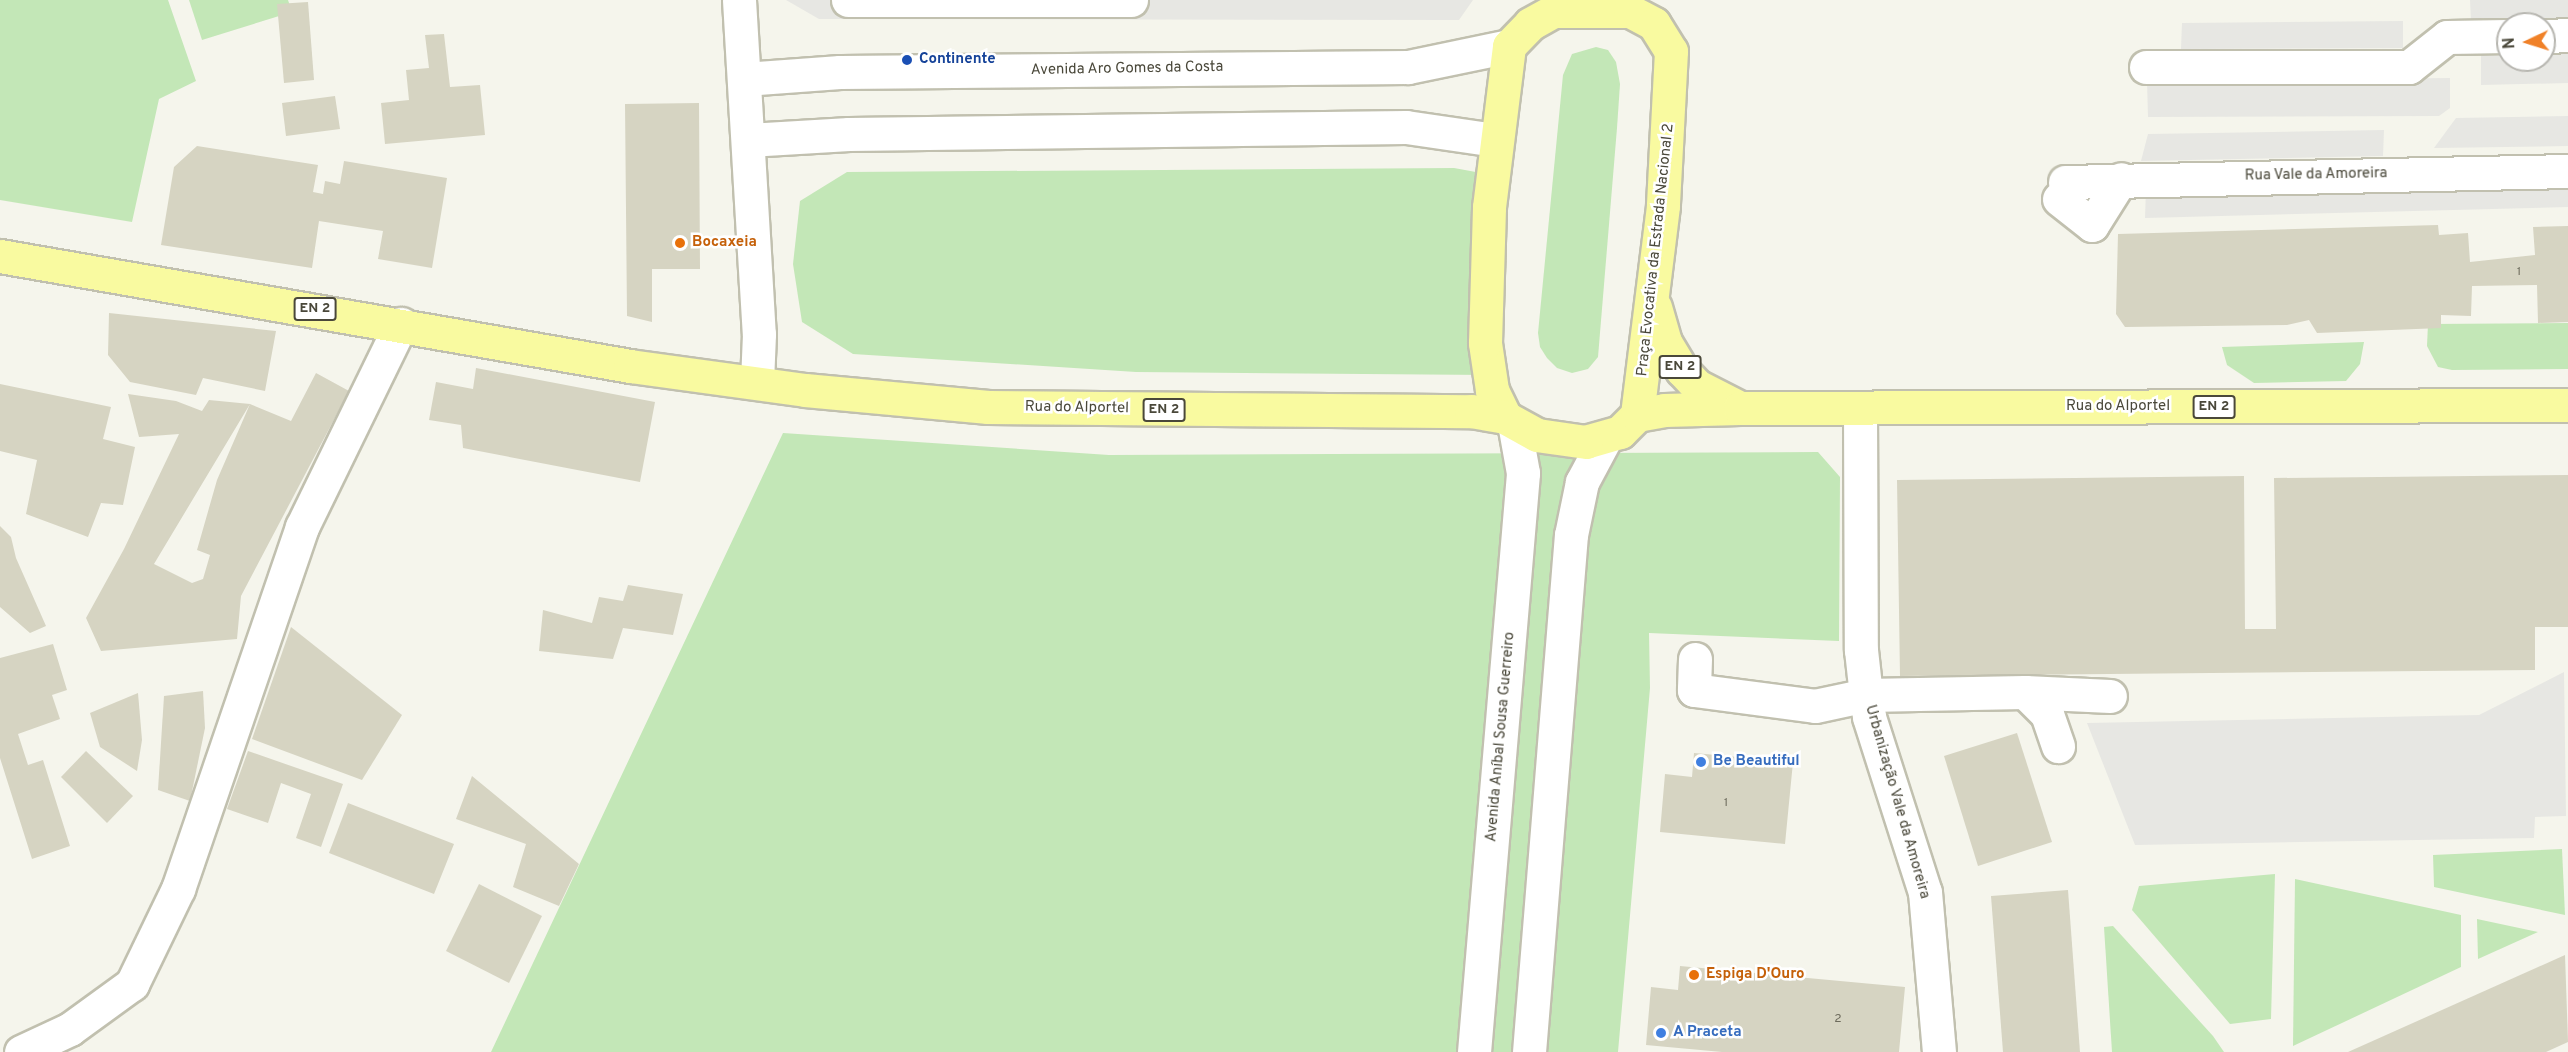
<!DOCTYPE html>
<meta charset="utf-8">
<style>
body{margin:0}
#map{position:relative;width:2568px;height:1052px;overflow:hidden;background:#f5f5ec;font-family:Overpass,sans-serif}
div>[style]{position:absolute}
.green>*{inset:0;background:#c3e7b7}
.parking>*{inset:0;background:#e7e7e3}
.building>*{inset:0;background:#d6d4c2}
.roads{filter:drop-shadow(2px 0 #c1c0af) drop-shadow(-2px 0 #c1c0af) drop-shadow(0 2px #c1c0af) drop-shadow(0 -2px #c1c0af)}
.minor>*{height:33px;margin:-16.5px;padding:0 16.5px;transform-origin:16.5px;border-radius:16.5px;background:#fff}
.major>*{height:33px;margin:-16.5px;padding:0 16.5px;transform-origin:16.5px;border-radius:16.5px;background:#f9faa0}
.dots>*{width:16px;height:16px;translate:-50% -50%;box-sizing:border-box;border:3px solid #fff;border-radius:50%}
span{translate:-50% -50%;white-space:nowrap;text-align:center;line-height:1.15;-webkit-text-stroke:5px #fff;paint-order:stroke}
.number-label{font-size:12px;color:#6d6b5c}
.number-label span{-webkit-text-stroke-width:0}
.shield-label span{padding:2px 4px;background:#fff;border:2px solid;border-radius:4px;-webkit-text-stroke-width:0}
.shield-label{font-size:14px;color:#4a483a;font-weight:700}
.transit-label{font-size:15px;color:#164399;font-weight:700}
.left{translate:0 -50%;text-align:left}
.street-label{font-size:15px;color:#4a483a}
.food-label{font-size:15px;color:#c56008;font-weight:700}
.shop-label{font-size:15px;color:#366cbe;font-weight:700}
.north{position:absolute;left:2496px;top:12px;width:60px;height:60px;box-sizing:border-box;background:#fff;border:2px solid #b7b6b0;border-radius:50%;rotate:266deg;font-size:16px;font-weight:700;line-height:24px;text-align:center;color:#4a483a}
.north::after{content:'';display:block;margin:auto;width:21px;height:27px;background:#f08128;clip-path:polygon(50% 0,100% 100%,50% 72%,0 100%)}
</style>
<div id="map">
<div class="green">
<i style="clip-path:polygon(0 0,168px 0,196px 81px,159px 99px,132px 222px,0 200px)"></i>
<i style="clip-path:polygon(189px 0,288px 0,292px 12px,202px 40px)"></i>
<i style="clip-path:polygon(1596px 47px,1608px 50px,1616px 62px,1620px 84px,1617px 128px,1598px 357px,1588px 369px,1572px 373px,1557px 368px,1547px 358px,1540px 347px,1538px 333px,1563px 75px,1572px 54px)"></i>
<i style="clip-path:polygon(1454px 168px,1492px 175px,1489px 375px,1136px 372px,853px 354px,802px 322px,793px 264px,800px 201px,847px 172px)"></i>
<i style="clip-path:polygon(2568px 323px,2568px 369px,2452px 370px,2438px 367px,2427px 346px,2428px 324px)"></i>
<i style="clip-path:polygon(2364px 342px,2360px 364px,2346px 381px,2254px 383px,2227px 365px,2222px 347px)"></i>
<i style="clip-path:polygon(783px 433px,1109px 455px,1818px 452px,1840px 477px,1839px 641px,1649px 633px,1650px 688px,1618px 1052px,491px 1052px)"></i>
<i style="clip-path:polygon(2562px 849px,2565px 915px,2434px 887px,2433px 855px)"></i>
<i style="clip-path:polygon(2275px 874px,2271px 1019px,2230px 1024px,2132px 910px,2139px 886px)"></i>
<i style="clip-path:polygon(2295px 879px,2461px 915px,2461px 967px,2293px 1046px)"></i>
<i style="clip-path:polygon(2477px 919px,2538px 932px,2478px 959px)"></i>
<i style="clip-path:polygon(2113px 926px,2213px 1036px,2224px 1052px,2112px 1052px,2104px 927px)"></i>
</div>
<div class="parking">
<i style="clip-path:polygon(786px 0,1473px 0,1459px 20px,819px 19px)"></i>
<i style="clip-path:polygon(2470px 0,2568px 0,2568px 20px,2471px 21px)"></i>
<i style="clip-path:polygon(2403px 21px,2403px 48px,2181px 49px,2182px 23px)"></i>
<i style="clip-path:polygon(2481px 54px,2508px 54px,2508px 60px,2544px 60px,2544px 54px,2568px 54px,2568px 83px,2481px 85px)"></i>
<i style="clip-path:polygon(2450px 78px,2450px 108px,2439px 116px,2148px 117px,2147px 81px)"></i>
<i style="clip-path:polygon(2568px 116px,2568px 146px,2434px 148px,2456px 118px)"></i>
<i style="clip-path:polygon(2384px 130px,2383px 156px,2141px 161px,2148px 134px)"></i>
<i style="clip-path:polygon(2568px 183px,2568px 207px,2145px 218px,2146px 189px)"></i>
<i style="clip-path:polygon(2564px 672px,2566px 816px,2535px 817px,2534px 838px,2135px 845px,2087px 723px,2479px 715px)"></i>
</div>
<div class="building">
<i style="clip-path:polygon(308px 2px,314px 80px,284px 83px,277px 4px)"></i>
<i style="clip-path:polygon(444px 34px,450px 87px,480px 85px,485px 135px,385px 144px,381px 103px,409px 100px,406px 70px,429px 68px,425px 35px)"></i>
<i style="clip-path:polygon(335px 96px,340px 129px,286px 136px,282px 103px)"></i>
<i style="clip-path:polygon(699px 103px,700px 269px,652px 269px,652px 322px,627px 316px,625px 104px)"></i>
<i style="clip-path:polygon(197px 146px,318px 165px,313px 192px,323px 194px,325px 181px,340px 184px,344px 161px,447px 178px,432px 268px,378px 259px,383px 231px,319px 221px,312px 268px,161px 245px,174px 167px)"></i>
<i style="clip-path:polygon(2438px 225px,2439px 235px,2468px 233px,2470px 262px,2535px 255px,2533px 227px,2568px 226px,2568px 322px,2538px 323px,2537px 285px,2472px 286px,2471px 316px,2441px 315px,2441px 328px,2317px 333px,2309px 320px,2287px 325px,2125px 327px,2116px 314px,2118px 234px)"></i>
<i style="clip-path:polygon(109px 313px,276px 331px,265px 391px,203px 378px,196px 395px,130px 382px,108px 355px)"></i>
<i style="clip-path:polygon(476px 368px,655px 402px,640px 482px,463px 448px,461px 425px,429px 420px,436px 382px,473px 389px)"></i>
<i style="clip-path:polygon(316px 373px,349px 391px,241px 596px,237px 639px,101px 651px,86px 618px,124px 549px,179px 434px,139px 437px,128px 394px,176px 401px,202px 411px,209px 400px,250px 404px,154px 564px,192px 583px,203px 579px,210px 555px,197px 550px,217px 480px,250px 404px,291px 421px)"></i>
<i style="clip-path:polygon(0 384px,111px 407px,103px 439px,135px 447px,123px 505px,101px 503px,88px 537px,26px 514px,37px 460px,0 451px)"></i>
<i style="clip-path:polygon(2568px 475px,2568px 627px,2535px 627px,2535px 670px,1900px 676px,1897px 480px,2244px 476px,2245px 629px,2276px 629px,2274px 478px)"></i>
<i style="clip-path:polygon(0 526px,11px 537px,16px 558px,46px 626px,30px 633px,0 607px)"></i>
<i style="clip-path:polygon(628px 585px,683px 594px,673px 635px,623px 628px,613px 659px,539px 651px,543px 610px,592px 623px,599px 597px,623px 601px)"></i>
<i style="clip-path:polygon(291px 627px,402px 715px,362px 780px,252px 739px)"></i>
<i style="clip-path:polygon(53px 644px,67px 690px,52px 695px,60px 719px,18px 734px,28px 765px,43px 760px,70px 846px,32px 859px,0 758px,0 658px)"></i>
<i style="clip-path:polygon(203px 691px,205px 728px,190px 801px,158px 790px,164px 696px)"></i>
<i style="clip-path:polygon(138px 693px,142px 740px,137px 771px,100px 747px,90px 713px)"></i>
<i style="clip-path:polygon(2017px 733px,2052px 842px,1978px 866px,1944px 756px)"></i>
<i style="clip-path:polygon(86px 751px,133px 796px,107px 823px,61px 777px)"></i>
<i style="clip-path:polygon(248px 751px,343px 784px,321px 847px,296px 838px,311px 794px,281px 783px,268px 823px,227px 809px)"></i>
<i style="clip-path:polygon(1694px 753px,1793px 762px,1785px 844px,1660px 832px,1665px 774px,1692px 777px)"></i>
<i style="clip-path:polygon(472px 776px,579px 864px,559px 906px,513px 887px,526px 844px,456px 819px)"></i>
<i style="clip-path:polygon(348px 803px,454px 844px,434px 894px,329px 853px)"></i>
<i style="clip-path:polygon(479px 884px,542px 916px,509px 983px,446px 951px)"></i>
<i style="clip-path:polygon(2068px 890px,2080px 1052px,2003px 1052px,1991px 896px)"></i>
<i style="clip-path:polygon(2565px 955px,2568px 1042px,2546px 1052px,2348px 1052px)"></i>
<i style="clip-path:polygon(1680px 966px,1905px 987px,1899px 1052px,1722px 1052px,1646px 1045px,1651px 987px,1678px 990px)"></i>
</div>
<div class="roads">
<div class="minor">
<i style="left:739px;top:0;width:335px;rotate:86.6deg"></i>
<i style="left:759px;top:334px;width:48px;rotate:92.4deg"></i>
<i style="left:848px;top:0;width:283px"></i>
<i style="left:2544px;top:36px;width:24px;rotate:-2deg"></i>
<i style="left:2146px;top:67px;width:263px"></i>
<i style="left:2409px;top:67px;width:48px;rotate:-38.3deg"></i>
<i style="left:2447px;top:37px;width:61px;rotate:-0.9deg"></i>
<i style="left:744px;top:79px;width:96px;rotate:-4.2deg"></i>
<i style="left:840px;top:72px;width:568px;rotate:-0.5deg"></i>
<i style="left:1408px;top:67px;width:103px;rotate:-11.7deg"></i>
<i style="left:748px;top:140px;width:101px;rotate:-3.4deg"></i>
<i style="left:849px;top:134px;width:557px;rotate:-0.72deg"></i>
<i style="left:1406px;top:127px;width:90px;rotate:8.3deg"></i>
<i style="left:2065px;top:182px;width:503px;rotate:-1.25deg"></i>
<i style="left:2059px;top:199px;width:42px;rotate:38.2deg"></i>
<i style="left:2092px;top:225px;width:54px;rotate:-57.8deg"></i>
<i style="left:1860px;top:408px;width:242px;rotate:89.8deg"></i>
<i style="left:1861px;top:650px;width:45px;rotate:83.7deg"></i>
<i style="left:1866px;top:695px;width:22px;rotate:82deg"></i>
<i style="left:1869px;top:717px;width:184px;rotate:72.3deg"></i>
<i style="left:1925px;top:892px;width:161px;rotate:85deg"></i>
<i style="left:1695px;top:659px;width:31px;rotate:92deg"></i>
<i style="left:1694px;top:690px;width:122px;rotate:7.5deg"></i>
<i style="left:1815px;top:706px;width:52px;rotate:-12.2deg"></i>
<i style="left:1866px;top:695px;width:159px;rotate:-1.1deg"></i>
<i style="left:2025px;top:692px;width:85px;rotate:2.7deg"></i>
<i style="left:2025px;top:692px;width:31px;rotate:45deg"></i>
<i style="left:2047px;top:714px;width:34px;rotate:71deg"></i>
<i style="left:21px;top:1052px;width:54px;rotate:-25.1deg"></i>
<i style="left:70px;top:1029px;width:77px;rotate:-36deg"></i>
<i style="left:132px;top:984px;width:106px;rotate:-64.2deg"></i>
<i style="left:178px;top:889px;width:383px;rotate:-71.1deg"></i>
<i style="left:302px;top:527px;width:226px;rotate:-64deg"></i>
<i style="left:1474px;top:1052px;width:581px;rotate:-85.16deg"></i>
<i style="left:1523px;top:473px;width:51px;rotate:-100.2deg"></i>
<i style="left:1529px;top:1052px;width:519px;rotate:-85.36deg"></i>
<i style="left:1571px;top:535px;width:54px;rotate:-78.3deg"></i>
<i style="left:1582px;top:482px;width:49px;rotate:-61.9deg"></i>
</div>
<div class="major">
<i style="left:1553px;top:11px;width:77px"></i>
<i style="left:1630px;top:11px;width:27px;rotate:28deg"></i>
<i style="left:1654px;top:24px;width:32px;rotate:58deg"></i>
<i style="left:1671px;top:51px;width:155px;rotate:93deg"></i>
<i style="left:1663px;top:206px;width:211px;rotate:97.1deg"></i>
<i style="left:1637px;top:415px;width:24px;rotate:135deg"></i>
<i style="left:1620px;top:432px;width:35px;rotate:164deg"></i>
<i style="left:1586px;top:442px;width:49px;rotate:-171.9deg"></i>
<i style="left:1537px;top:435px;width:37px;rotate:-151deg"></i>
<i style="left:1505px;top:417px;width:30px;rotate:-116deg"></i>
<i style="left:1492px;top:390px;width:48px;rotate:-98.5deg"></i>
<i style="left:1485px;top:343px;width:136px;rotate:-88.3deg"></i>
<i style="left:1489px;top:207px;width:162px;rotate:-82.9deg"></i>
<i style="left:1509px;top:46px;width:30px;rotate:-46deg"></i>
<i style="left:1530px;top:24px;width:26px;rotate:-29deg"></i>
<i style="left:0;top:256px;width:640px;rotate:9.9deg"></i>
<i style="left:630px;top:366px;width:177px;rotate:7.8deg"></i>
<i style="left:805px;top:390px;width:184px;rotate:5.3deg"></i>
<i style="left:988px;top:407px;width:483px;rotate:0.5deg"></i>
<i style="left:1471px;top:411px;width:35px;rotate:10deg"></i>
<i style="left:1655px;top:307px;width:36px;rotate:74deg"></i>
<i style="left:1665px;top:342px;width:33px;rotate:59deg"></i>
<i style="left:1682px;top:370px;width:22px;rotate:47deg"></i>
<i style="left:1697px;top:386px;width:44px;rotate:27.1deg"></i>
<i style="left:1637px;top:415px;width:27px;rotate:-10deg"></i>
<i style="left:1664px;top:410px;width:76px;rotate:-1.5deg"></i>
<i style="left:1740px;top:408px;width:828px;rotate:-0.21deg"></i>
</div>
</div>
<div class="dots">
<i style="left:907px;top:60px;background:#1a4fb4"></i>
<i style="left:680px;top:243px;background:#e8710a"></i>
<i style="left:1701px;top:762px;background:#3f7fe0"></i>
<i style="left:1694px;top:975px;background:#e8710a"></i>
<i style="left:1661px;top:1033px;background:#3f7fe0"></i>
</div>
<div class="number-label">
<span style="left:2519px;top:273px">1</span>
<span style="left:1726px;top:804px">1</span>
<span style="left:1838px;top:1020px">2</span>
</div>
<div class="shield-label">
<span style="left:315px;top:309px">EN 2</span>
<span style="left:1680px;top:367px">EN 2</span>
<span style="left:2214px;top:407px">EN 2</span>
<span style="left:1164px;top:410px">EN 2</span>
</div>
<div class="transit-label">
<span class="left" style="left:919px;top:60px">Continente</span>
</div>
<div class="street-label">
<span style="left:1127px;top:69px;rotate:-1deg">Avenida Aro Gomes da Costa</span>
<span style="left:2316px;top:175px;rotate:-1deg">Rua Vale da Amoreira</span>
<span style="left:1656px;top:250px;rotate:-84deg">Praça Evocativa da Estrada Nacional 2</span>
<span style="left:2118px;top:407px">Rua do Alportel</span>
<span style="left:1077px;top:408px;rotate:1deg">Rua do Alportel</span>
<span style="left:1501px;top:737px;rotate:-85deg">Avenida Aníbal Sousa Guerreiro</span>
<span style="left:1897px;top:802px;rotate:74deg">Urbanização Vale da Amoreira</span>
</div>
<div class="food-label">
<span class="left" style="left:692px;top:243px">Bocaxeia</span>
<span class="left" style="left:1706px;top:975px">Espiga D'Ouro</span>
</div>
<div class="shop-label">
<span class="left" style="left:1713px;top:762px">Be Beautiful</span>
<span class="left" style="left:1673px;top:1033px">A Praceta</span>
</div>
<div class="north">N</div>
</div>
